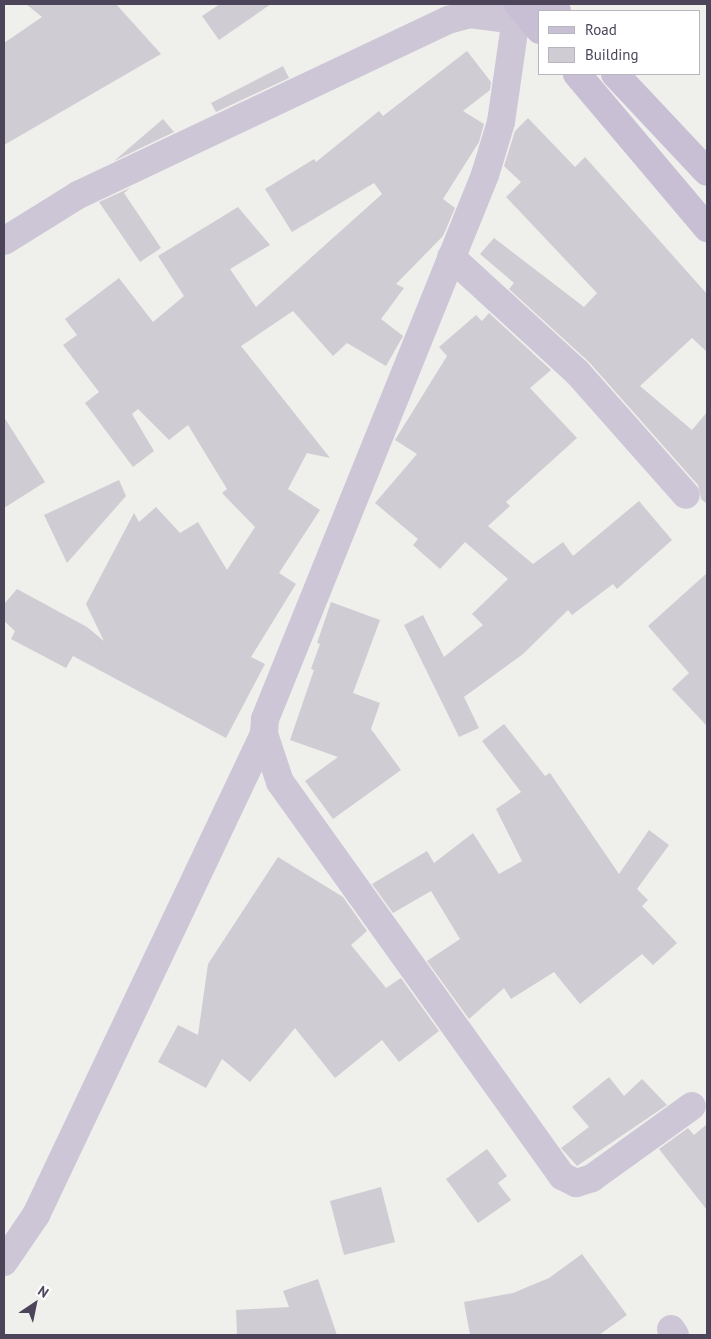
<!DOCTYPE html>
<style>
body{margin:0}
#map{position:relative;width:711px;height:1339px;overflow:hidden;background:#efefec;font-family:"PT Sans",sans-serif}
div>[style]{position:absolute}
.building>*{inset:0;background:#d0ccd3}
.minor>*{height:28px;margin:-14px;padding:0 14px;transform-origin:14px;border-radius:14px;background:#ccc6d6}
.secondary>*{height:28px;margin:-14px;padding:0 14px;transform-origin:14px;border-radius:14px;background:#c8bfd5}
span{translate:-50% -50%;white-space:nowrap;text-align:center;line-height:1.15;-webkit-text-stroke:4px #fff;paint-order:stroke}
.frame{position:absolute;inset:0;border:5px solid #4c4559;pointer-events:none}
.legend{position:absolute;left:538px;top:10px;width:162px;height:65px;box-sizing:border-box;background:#fff;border:1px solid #b7b5bd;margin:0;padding:6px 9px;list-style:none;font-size:15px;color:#4c4559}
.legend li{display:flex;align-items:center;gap:10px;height:25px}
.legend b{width:25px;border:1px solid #b7b5bd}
.north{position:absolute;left:10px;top:1279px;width:50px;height:50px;-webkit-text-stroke:4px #fff;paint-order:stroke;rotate:34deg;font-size:14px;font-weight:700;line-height:20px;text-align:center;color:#4c4559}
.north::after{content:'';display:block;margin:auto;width:18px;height:22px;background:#4c4559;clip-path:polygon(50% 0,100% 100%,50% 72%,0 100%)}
</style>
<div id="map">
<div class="building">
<i style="clip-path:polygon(26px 4px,116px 4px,161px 54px,4px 145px,4px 43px,42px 17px)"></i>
<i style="clip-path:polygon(220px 4px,271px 4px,219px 40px,202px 16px)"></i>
<i style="clip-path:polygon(467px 51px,491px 82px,490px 90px,463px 111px,484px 124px,479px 142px,443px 199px,455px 208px,443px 236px,396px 284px,404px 288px,381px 319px,403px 336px,386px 366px,347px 343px,333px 356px,293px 311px,241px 346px,330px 458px,307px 453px,288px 489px,320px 510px,279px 573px,296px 584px,251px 657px,265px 664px,226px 738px,73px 656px,66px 668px,11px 639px,15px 631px,4px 621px,4px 604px,17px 589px,87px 627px,104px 641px,86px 604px,134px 513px,139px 522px,156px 507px,180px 533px,198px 522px,227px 570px,255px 527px,222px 493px,227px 489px,188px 425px,169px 440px,138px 409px,132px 414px,154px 451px,133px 467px,85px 403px,99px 392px,63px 345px,77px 335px,65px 319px,119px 278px,153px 322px,184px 296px,158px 256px,238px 207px,270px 245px,230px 269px,256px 307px,382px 194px,374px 183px,292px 232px,265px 189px,314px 159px,316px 162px,379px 111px,383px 116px)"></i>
<i style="clip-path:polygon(283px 66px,289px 78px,216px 112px,211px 103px)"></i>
<i style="clip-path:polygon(528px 118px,575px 167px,585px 157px,707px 294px,707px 352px,692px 338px,640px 386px,692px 430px,707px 412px,707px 504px,701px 499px,698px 485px,589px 362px,509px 289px,514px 283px,480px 254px,494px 238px,584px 307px,597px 293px,506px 197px,521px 182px,504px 166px,515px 131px)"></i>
<i style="clip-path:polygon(163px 119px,174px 132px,114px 161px)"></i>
<i style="clip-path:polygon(130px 188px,124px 193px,161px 248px,140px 262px,99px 202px)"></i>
<i style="clip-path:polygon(489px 313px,551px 370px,530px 388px,577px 438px,506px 502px,510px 506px,488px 526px,533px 564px,563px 542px,573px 556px,639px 501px,672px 540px,617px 589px,613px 584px,572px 615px,568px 610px,523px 654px,464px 697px,479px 728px,459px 737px,404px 625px,423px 615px,444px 657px,483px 625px,472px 614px,508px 579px,465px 542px,440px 569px,413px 545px,418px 539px,375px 503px,417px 454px,395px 440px,447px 356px,439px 347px,476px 315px,482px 321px)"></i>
<i style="clip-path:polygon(4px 417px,45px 482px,4px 508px)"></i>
<i style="clip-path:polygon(119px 480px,126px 496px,67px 563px,44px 515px)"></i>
<i style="clip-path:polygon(707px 573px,707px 726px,672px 689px,689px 673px,648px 626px)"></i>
<i style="clip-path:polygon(331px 602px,380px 620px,353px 693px,380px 703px,371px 729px,401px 770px,333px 819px,305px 781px,338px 757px,290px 740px,314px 670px,311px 669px,320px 644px,317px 643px)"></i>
<i style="clip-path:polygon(504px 724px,545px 776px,550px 773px,619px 874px,649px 830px,669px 845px,637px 889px,648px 900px,642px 906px,677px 943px,653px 965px,642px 954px,580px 1004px,554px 972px,511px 999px,504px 988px,469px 1019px,427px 961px,460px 939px,431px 891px,393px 913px,372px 884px,427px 851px,434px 863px,473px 833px,499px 874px,522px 861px,496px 809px,521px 792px,482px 741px)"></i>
<i style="clip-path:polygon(278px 857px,343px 897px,367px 931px,351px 945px,386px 988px,401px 978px,439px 1031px,399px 1062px,382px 1040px,335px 1078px,295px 1028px,250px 1082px,222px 1059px,206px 1088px,158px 1062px,178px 1025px,198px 1035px,208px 964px)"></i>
<i style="clip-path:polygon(609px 1077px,624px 1096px,642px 1079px,667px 1105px,577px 1166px,561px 1148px,589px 1127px,572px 1107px)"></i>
<i style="clip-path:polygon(707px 1124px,707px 1210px,659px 1149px,688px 1128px,694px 1135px)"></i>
<i style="clip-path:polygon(487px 1149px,507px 1176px,498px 1183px,511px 1200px,478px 1223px,446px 1179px)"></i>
<i style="clip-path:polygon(381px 1187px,395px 1242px,344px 1255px,330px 1201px)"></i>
<i style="clip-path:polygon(582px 1254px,627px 1315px,599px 1335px,470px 1335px,464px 1302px,513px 1293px,549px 1278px)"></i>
<i style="clip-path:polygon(318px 1279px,337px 1335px,237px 1335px,236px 1310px,289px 1307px,283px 1291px)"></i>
</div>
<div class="minor">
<i style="left:518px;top:4px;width:119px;rotate:98.2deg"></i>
<i style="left:501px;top:122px;width:55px;rotate:106.8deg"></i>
<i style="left:485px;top:175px;width:587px;rotate:112.02deg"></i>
<i style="left:265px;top:719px;width:15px;rotate:94deg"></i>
<i style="left:264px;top:734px;width:51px;rotate:71.6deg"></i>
<i style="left:280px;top:782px;width:485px;rotate:54.4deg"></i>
<i style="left:562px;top:1176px;width:16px;rotate:27deg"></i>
<i style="left:576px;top:1183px;width:17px;rotate:-17deg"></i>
<i style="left:592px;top:1178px;width:123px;rotate:-35.8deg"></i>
<i style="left:4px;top:241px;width:87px;rotate:-31.9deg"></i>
<i style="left:78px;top:195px;width:409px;rotate:-25.3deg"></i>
<i style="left:448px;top:20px;width:23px;rotate:-15deg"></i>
<i style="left:470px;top:14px;width:45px;rotate:7.6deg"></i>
<i style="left:451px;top:257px;width:171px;rotate:42.4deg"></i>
<i style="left:577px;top:372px;width:164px;rotate:48.5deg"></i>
<i style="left:4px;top:1262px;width:57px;rotate:-55.8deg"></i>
<i style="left:36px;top:1215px;width:532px;rotate:-64.64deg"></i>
<i style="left:671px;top:1329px;width:7px;rotate:56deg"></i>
</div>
<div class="secondary">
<i style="left:518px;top:4px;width:34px;rotate:50deg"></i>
<i style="left:550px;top:4px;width:10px;rotate:45deg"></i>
<i style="left:577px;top:74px;width:202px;rotate:49.8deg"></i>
<i style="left:615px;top:74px;width:134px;rotate:46.8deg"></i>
</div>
<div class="frame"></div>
<ul class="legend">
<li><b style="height:6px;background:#c8bfd5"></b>Road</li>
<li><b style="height:14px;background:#d0ccd3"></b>Building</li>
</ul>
<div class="north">N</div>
</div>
